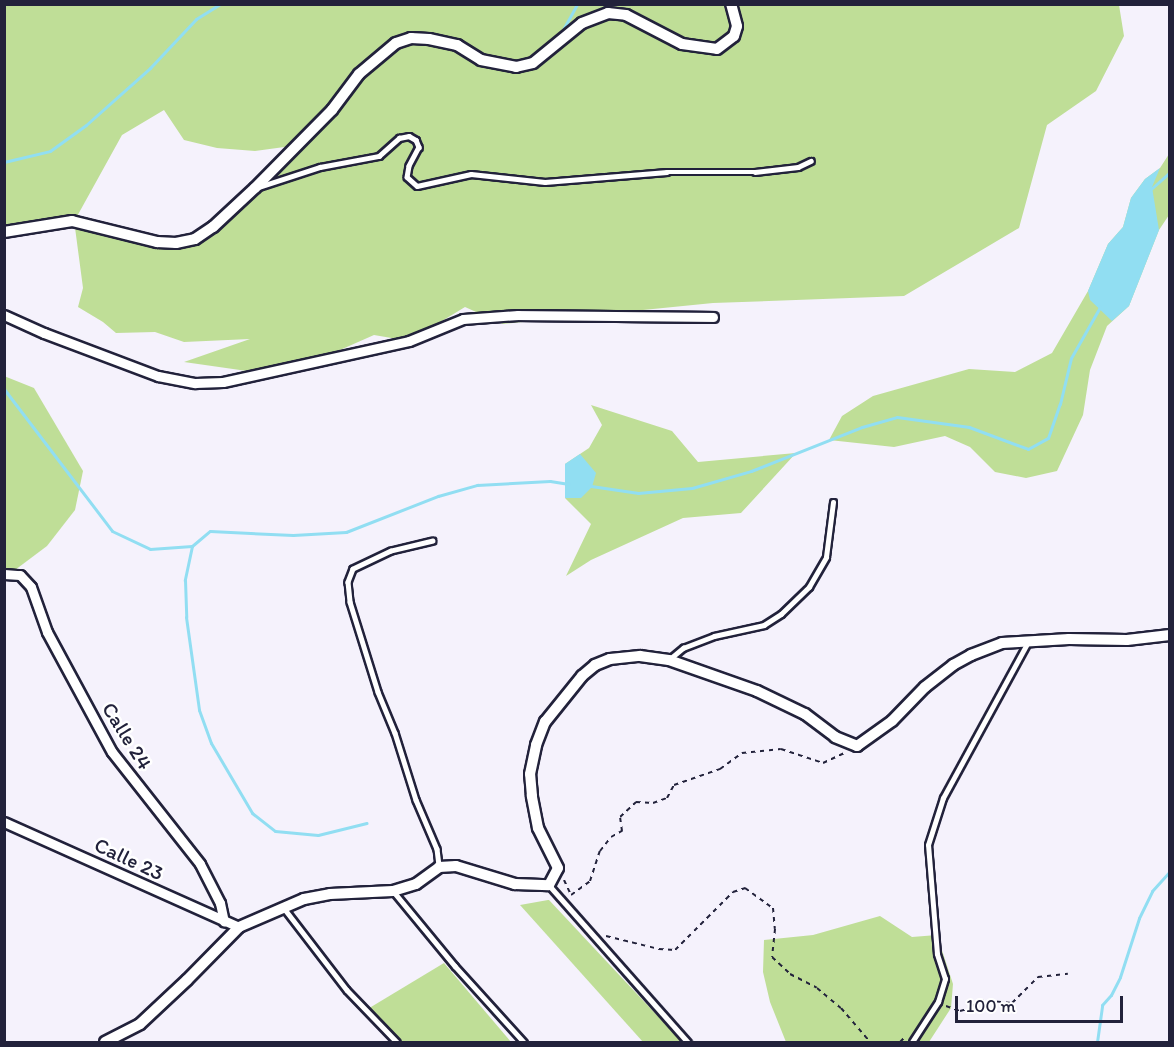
<!DOCTYPE html>
<style>
body{margin:0}
#map{position:relative;width:1174px;height:1047px;overflow:hidden;background:#f5f2fc;font-family:Itim,sans-serif}
div>[style]{position:absolute}
.green>*{inset:0;background:#bfde97}
.water>*{inset:0;background:#91def2}
.stream>*{height:3px;margin:-1.5px;padding:0 1.5px;transform-origin:1.5px;border-radius:1.5px;background:#91def2}
.path>*{height:2px;margin-top:-1px;transform-origin:0;background:repeating-linear-gradient(90deg,#22223b 0 4.5px,transparent 0 9px)}
.roads{filter:drop-shadow(2px 0 #22223b) drop-shadow(-2px 0 #22223b) drop-shadow(0 2px #22223b) drop-shadow(0 -2px #22223b)}
.service>*{height:4.5px;margin:-2.25px;padding:0 2.25px;transform-origin:2.25px;border-radius:2.25px;background:#fff}
.minor>*{height:9px;margin:-4.5px;padding:0 4.5px;transform-origin:4.5px;border-radius:4.5px;background:#fff}
.tertiary>*{height:10px;margin:-5px;padding:0 5px;transform-origin:5px;border-radius:5px;background:#fff}
span{translate:-50% -50%;white-space:nowrap;text-align:center;line-height:1.15;-webkit-text-stroke:5px #fff;paint-order:stroke}
.street-label{font-size:21px;color:#22223b}
.frame{position:absolute;inset:0;border:6px solid #22223b;pointer-events:none}
.scale{position:absolute;left:955px;top:996px;width:168px;height:27px;box-sizing:border-box;border:3px solid #22223b;border-top:0;padding-left:8px;font-size:18px;line-height:21px;white-space:nowrap;color:#22223b;-webkit-text-stroke:4px #fff;paint-order:stroke}
</style>
<div id="map">
<div class="green">
<i style="clip-path:polygon(evenodd,5px 5px,1119px 5px,1124px 36px,1096px 91px,1047px 125px,1019px 228px,904px 296px,713px 303px,503px 324px,465px 307px,409px 341px,374px 335px,340px 350px,295px 364px,247px 371px,184px 362px,250px 339px,184px 342px,155px 332px,116px 333px,103px 322px,78px 307px,83px 288px,74px 220px,5px 232px,5px 5px,164px 110px,184px 140px,217px 148px,255px 151px,299px 145px,195px 239px,157px 242px,75px 220px,122px 135px,164px 110px)"></i>
<i style="clip-path:polygon(1169px 154px,1169px 215px,1159px 230px,1129px 306px,1107px 326px,1090px 370px,1083px 415px,1057px 471px,1026px 478px,995px 472px,970px 447px,945px 436px,894px 447px,829px 440px,842px 416px,873px 396px,969px 369px,1015px 372px,1052px 353px,1088px 291px,1108px 244px,1123px 227px,1131px 198px,1145px 179px,1160px 168px)"></i>
<i style="clip-path:polygon(4px 376px,34px 388px,83px 471px,75px 510px,47px 546px,15px 570px,5px 569px)"></i>
<i style="clip-path:polygon(591px 405px,672px 431px,698px 462px,796px 453px,741px 513px,683px 518px,591px 560px,566px 576px,591px 524px,565px 498px,565px 464px,589px 448px,602px 425px)"></i>
<i style="clip-path:polygon(548px 900px,549px 900px,682px 1042px,643px 1042px,520px 905px)"></i>
<i style="clip-path:polygon(880px 916px,912px 937px,937px 935px,953px 984px,951px 1008px,929px 1042px,786px 1042px,770px 1002px,763px 972px,764px 940px,813px 935px)"></i>
<i style="clip-path:polygon(444px 963px,511px 1042px,397px 1042px,366px 1010px)"></i>
</div>
<div class="water">
<i style="clip-path:polygon(1160px 168px,1152px 187px,1159px 230px,1129px 306px,1112px 321px,1090px 300px,1088px 291px,1108px 244px,1123px 227px,1131px 198px,1145px 179px)"></i>
<i style="clip-path:polygon(580px 454px,596px 473px,592px 487px,581px 498px,565px 498px,565px 464px)"></i>
</div>
<div class="stream">
<i style="left:560px;top:35px;width:35px;rotate:-61deg"></i>
<i style="left:4px;top:162px;width:47px;rotate:-13.4deg"></i>
<i style="left:50px;top:151px;width:44px;rotate:-35.8deg"></i>
<i style="left:86px;top:125px;width:86px;rotate:-41.7deg"></i>
<i style="left:150px;top:68px;width:67px;rotate:-46.8deg"></i>
<i style="left:196px;top:19px;width:28px;rotate:-32deg"></i>
<i style="left:1151px;top:189px;width:25px;rotate:-42deg"></i>
<i style="left:4px;top:389px;width:178px;rotate:52.7deg"></i>
<i style="left:112px;top:531px;width:42px;rotate:25.3deg"></i>
<i style="left:150px;top:549px;width:42px;rotate:-4.1deg"></i>
<i style="left:192px;top:546px;width:23px;rotate:-40deg"></i>
<i style="left:210px;top:531px;width:83px;rotate:2.8deg"></i>
<i style="left:293px;top:535px;width:53px;rotate:-3.2deg"></i>
<i style="left:346px;top:532px;width:99px;rotate:-21.4deg"></i>
<i style="left:438px;top:496px;width:41px;rotate:-15.8deg"></i>
<i style="left:477px;top:485px;width:73px;rotate:-3.1deg"></i>
<i style="left:550px;top:481px;width:19px;rotate:9deg"></i>
<i style="left:591px;top:486px;width:48px;rotate:8.5deg"></i>
<i style="left:638px;top:493px;width:54px;rotate:-5.3deg"></i>
<i style="left:692px;top:488px;width:61px;rotate:-16.1deg"></i>
<i style="left:751px;top:471px;width:119px;rotate:-21.6deg"></i>
<i style="left:862px;top:427px;width:36px;rotate:-16deg"></i>
<i style="left:897px;top:417px;width:73px;rotate:7.9deg"></i>
<i style="left:969px;top:427px;width:63px;rotate:20.4deg"></i>
<i style="left:1028px;top:449px;width:23px;rotate:-29deg"></i>
<i style="left:1048px;top:438px;width:36px;rotate:-71deg"></i>
<i style="left:1060px;top:404px;width:47px;rotate:-76.6deg"></i>
<i style="left:1071px;top:358px;width:59px;rotate:-60.4deg"></i>
<i style="left:192px;top:546px;width:35px;rotate:102deg"></i>
<i style="left:185px;top:580px;width:37px;rotate:88deg"></i>
<i style="left:186px;top:617px;width:94px;rotate:82deg"></i>
<i style="left:199px;top:710px;width:35px;rotate:70deg"></i>
<i style="left:211px;top:743px;width:81px;rotate:59.6deg"></i>
<i style="left:252px;top:813px;width:29px;rotate:38deg"></i>
<i style="left:275px;top:831px;width:43px;rotate:5.3deg"></i>
<i style="left:318px;top:835px;width:50px;rotate:-13.8deg"></i>
<i style="left:1097px;top:1042px;width:37px;rotate:-82deg"></i>
<i style="left:1102px;top:1005px;width:13px;rotate:-48deg"></i>
<i style="left:1111px;top:995px;width:20px;rotate:-63deg"></i>
<i style="left:1120px;top:977px;width:62px;rotate:-72.1deg"></i>
<i style="left:1139px;top:918px;width:30px;rotate:-64deg"></i>
<i style="left:1152px;top:891px;width:27px;rotate:-48deg"></i>
</div>
<div class="path">
<i style="left:564px;top:880px;width:17px;rotate:65deg"></i>
<i style="left:571px;top:895px;width:24px;rotate:-36deg"></i>
<i style="left:590px;top:881px;width:32px;rotate:-72deg"></i>
<i style="left:600px;top:851px;width:18px;rotate:-52deg"></i>
<i style="left:611px;top:837px;width:13px;rotate:-29deg"></i>
<i style="left:622px;top:831px;width:14px;rotate:-98deg"></i>
<i style="left:620px;top:817px;width:22px;rotate:-43deg"></i>
<i style="left:636px;top:802px;width:17px;rotate:3deg"></i>
<i style="left:653px;top:803px;width:15px;rotate:-20deg"></i>
<i style="left:667px;top:798px;width:15px;rotate:-62deg"></i>
<i style="left:674px;top:785px;width:49px;rotate:-19.2deg"></i>
<i style="left:720px;top:769px;width:27px;rotate:-36deg"></i>
<i style="left:742px;top:753px;width:39px;rotate:-6deg"></i>
<i style="left:781px;top:749px;width:44px;rotate:18.4deg"></i>
<i style="left:823px;top:763px;width:23px;rotate:-25deg"></i>
<i style="left:606px;top:936px;width:55px;rotate:13.8deg"></i>
<i style="left:659px;top:949px;width:16px;rotate:4deg"></i>
<i style="left:675px;top:950px;width:82px;rotate:-45deg"></i>
<i style="left:733px;top:892px;width:13px;rotate:-18deg"></i>
<i style="left:745px;top:888px;width:34px;rotate:36deg"></i>
<i style="left:773px;top:908px;width:21px;rotate:85deg"></i>
<i style="left:775px;top:929px;width:28px;rotate:96deg"></i>
<i style="left:772px;top:957px;width:25px;rotate:43deg"></i>
<i style="left:790px;top:974px;width:30px;rotate:27deg"></i>
<i style="left:817px;top:988px;width:31px;rotate:40deg"></i>
<i style="left:841px;top:1008px;width:45px;rotate:49.5deg"></i>
<i style="left:946px;top:1006px;width:15px;rotate:20deg"></i>
<i style="left:960px;top:1011px;width:11px;rotate:-15deg"></i>
<i style="left:971px;top:1008px;width:11px;rotate:-45deg"></i>
<i style="left:979px;top:1000px;width:33px;rotate:5deg"></i>
<i style="left:1012px;top:1003px;width:37px;rotate:-45deg"></i>
<i style="left:1038px;top:977px;width:30px;rotate:-6deg"></i>
<i style="left:900px;top:1042px;width:7px;rotate:-45deg"></i>
</div>
<div class="roads">
<div class="service">
<i style="left:259px;top:187px;width:64px;rotate:-18.2deg"></i>
<i style="left:320px;top:167px;width:60px;rotate:-10.6deg"></i>
<i style="left:379px;top:156px;width:27px;rotate:-42deg"></i>
<i style="left:399px;top:138px;width:10px;rotate:-11deg"></i>
<i style="left:409px;top:136px;width:8px;rotate:30deg"></i>
<i style="left:416px;top:140px;width:8px;rotate:67deg"></i>
<i style="left:419px;top:147px;width:21px;rotate:118deg"></i>
<i style="left:409px;top:166px;width:11px;rotate:100deg"></i>
<i style="left:407px;top:177px;width:13px;rotate:42deg"></i>
<i style="left:417px;top:186px;width:55px;rotate:-12.5deg"></i>
<i style="left:471px;top:174px;width:74px;rotate:6.2deg"></i>
<i style="left:545px;top:182px;width:122px;rotate:-4.7deg"></i>
<i style="left:667px;top:172px;width:88px"></i>
<i style="left:755px;top:172px;width:43px;rotate:-6.6deg"></i>
<i style="left:798px;top:167px;width:14px;rotate:-25deg"></i>
<i style="left:433px;top:541px;width:43px;rotate:166.6deg"></i>
<i style="left:391px;top:551px;width:42px;rotate:154.7deg"></i>
<i style="left:353px;top:569px;width:14px;rotate:111deg"></i>
<i style="left:348px;top:582px;width:20px;rotate:84deg"></i>
<i style="left:350px;top:602px;width:94px;rotate:72.7deg"></i>
<i style="left:378px;top:692px;width:44px;rotate:67.5deg"></i>
<i style="left:395px;top:733px;width:70px;rotate:72.6deg"></i>
<i style="left:416px;top:800px;width:53px;rotate:66.8deg"></i>
<i style="left:437px;top:849px;width:17px;rotate:83deg"></i>
<i style="left:671px;top:658px;width:16px;rotate:-40deg"></i>
<i style="left:683px;top:648px;width:33px;rotate:-21deg"></i>
<i style="left:714px;top:636px;width:51px;rotate:-12.4deg"></i>
<i style="left:764px;top:625px;width:20px;rotate:-33deg"></i>
<i style="left:781px;top:614px;width:39px;rotate:-44deg"></i>
<i style="left:809px;top:587px;width:34px;rotate:-60deg"></i>
<i style="left:826px;top:557px;width:55px;rotate:-82.7deg"></i>
<i style="left:549px;top:885px;width:210px;rotate:48.5deg"></i>
<i style="left:394px;top:892px;width:96px;rotate:50.5deg"></i>
<i style="left:455px;top:966px;width:103px;rotate:47.8deg"></i>
<i style="left:284px;top:908px;width:103px;rotate:52.5deg"></i>
<i style="left:347px;top:990px;width:72px;rotate:46.1deg"></i>
<i style="left:912px;top:1042px;width:48px;rotate:-57deg"></i>
<i style="left:938px;top:1002px;width:24px;rotate:-73deg"></i>
<i style="left:945px;top:979px;width:26px;rotate:-108deg"></i>
<i style="left:937px;top:954px;width:109px;rotate:-94.7deg"></i>
<i style="left:928px;top:845px;width:49px;rotate:-72.3deg"></i>
<i style="left:943px;top:798px;width:178px;rotate:-61.4deg"></i>
</div>
<div class="minor">
<i style="left:4px;top:315px;width:44px;rotate:24.2deg"></i>
<i style="left:44px;top:333px;width:122px;rotate:20.7deg"></i>
<i style="left:158px;top:376px;width:38px;rotate:11deg"></i>
<i style="left:195px;top:383px;width:28px;rotate:-2deg"></i>
<i style="left:223px;top:382px;width:190px;rotate:-12.4deg"></i>
<i style="left:409px;top:341px;width:58px;rotate:-22.2deg"></i>
<i style="left:463px;top:319px;width:55px;rotate:-4.2deg"></i>
<i style="left:518px;top:315px;width:195px;rotate:0.6deg"></i>
<i style="left:4px;top:574px;width:16px;rotate:4deg"></i>
<i style="left:20px;top:575px;width:16px;rotate:47deg"></i>
<i style="left:31px;top:587px;width:48px;rotate:70.4deg"></i>
<i style="left:47px;top:632px;width:136px;rotate:61.6deg"></i>
<i style="left:112px;top:752px;width:142px;rotate:51.8deg"></i>
<i style="left:200px;top:864px;width:44px;rotate:62.9deg"></i>
<i style="left:220px;top:903px;width:19px;rotate:78deg"></i>
<i style="left:4px;top:822px;width:257px;rotate:24.1deg"></i>
</div>
<div class="tertiary">
<i style="left:4px;top:232px;width:69px;rotate:-9.2deg"></i>
<i style="left:72px;top:221px;width:88px;rotate:13.9deg"></i>
<i style="left:157px;top:242px;width:19px;rotate:3deg"></i>
<i style="left:176px;top:243px;width:19px;rotate:-12deg"></i>
<i style="left:195px;top:239px;width:22px;rotate:-34deg"></i>
<i style="left:213px;top:227px;width:57px;rotate:-42.9deg"></i>
<i style="left:255px;top:188px;width:110px;rotate:-45.4deg"></i>
<i style="left:332px;top:110px;width:45px;rotate:-53.1deg"></i>
<i style="left:359px;top:74px;width:48px;rotate:-40deg"></i>
<i style="left:396px;top:43px;width:16px;rotate:-18deg"></i>
<i style="left:411px;top:38px;width:18px;rotate:3deg"></i>
<i style="left:429px;top:39px;width:29px;rotate:12deg"></i>
<i style="left:457px;top:45px;width:28px;rotate:32deg"></i>
<i style="left:481px;top:60px;width:36px;rotate:11deg"></i>
<i style="left:516px;top:67px;width:17px;rotate:-13deg"></i>
<i style="left:533px;top:63px;width:63px;rotate:-39.2deg"></i>
<i style="left:582px;top:23px;width:28px;rotate:-21deg"></i>
<i style="left:608px;top:13px;width:18px;rotate:6deg"></i>
<i style="left:626px;top:15px;width:63px;rotate:27.4deg"></i>
<i style="left:682px;top:44px;width:35px;rotate:8deg"></i>
<i style="left:717px;top:49px;width:21px;rotate:-37deg"></i>
<i style="left:734px;top:36px;width:10px;rotate:-73deg"></i>
<i style="left:737px;top:26px;width:23px;rotate:-105deg"></i>
<i style="left:105px;top:1042px;width:39px;rotate:-27deg"></i>
<i style="left:140px;top:1024px;width:64px;rotate:-43.1deg"></i>
<i style="left:187px;top:980px;width:74px;rotate:-45.5deg"></i>
<i style="left:239px;top:927px;width:71px;rotate:-23.3deg"></i>
<i style="left:304px;top:899px;width:26px;rotate:-11deg"></i>
<i style="left:330px;top:894px;width:63px;rotate:-2.7deg"></i>
<i style="left:393px;top:891px;width:24px;rotate:-17deg"></i>
<i style="left:416px;top:884px;width:29px;rotate:-36deg"></i>
<i style="left:439px;top:867px;width:17px;rotate:-3deg"></i>
<i style="left:456px;top:866px;width:62px;rotate:17deg"></i>
<i style="left:515px;top:884px;width:34px;rotate:2deg"></i>
<i style="left:549px;top:885px;width:19px;rotate:-62deg"></i>
<i style="left:558px;top:868px;width:45px;rotate:-116.6deg"></i>
<i style="left:538px;top:828px;width:33px;rotate:-101deg"></i>
<i style="left:532px;top:796px;width:22px;rotate:-95deg"></i>
<i style="left:530px;top:774px;width:30px;rotate:-78deg"></i>
<i style="left:536px;top:745px;width:25px;rotate:-69deg"></i>
<i style="left:545px;top:722px;width:59px;rotate:-51.2deg"></i>
<i style="left:582px;top:676px;width:17px;rotate:-40deg"></i>
<i style="left:595px;top:665px;width:16px;rotate:-22deg"></i>
<i style="left:610px;top:659px;width:30px;rotate:-6deg"></i>
<i style="left:640px;top:656px;width:29px;rotate:8deg"></i>
<i style="left:669px;top:660px;width:93px;rotate:19.4deg"></i>
<i style="left:757px;top:691px;width:53px;rotate:25.6deg"></i>
<i style="left:805px;top:714px;width:38px;rotate:37deg"></i>
<i style="left:835px;top:737px;width:24px;rotate:22deg"></i>
<i style="left:857px;top:746px;width:43px;rotate:-35.5deg"></i>
<i style="left:892px;top:721px;width:47px;rotate:-45.9deg"></i>
<i style="left:925px;top:687px;width:36px;rotate:-38deg"></i>
<i style="left:953px;top:665px;width:21px;rotate:-29deg"></i>
<i style="left:971px;top:655px;width:33px;rotate:-21deg"></i>
<i style="left:1002px;top:643px;width:67px;rotate:-3.4deg"></i>
<i style="left:1069px;top:639px;width:58px;rotate:1deg"></i>
<i style="left:1127px;top:640px;width:43px;rotate:-6.6deg"></i>
</div>
</div>
<div class="street-label">
<span style="left:127px;top:736px;rotate:58deg">Calle 24</span>
<span style="left:129px;top:859px;rotate:25deg">Calle 23</span>
</div>
<div class="frame"></div>
<div class="scale">100 m</div>
</div>
